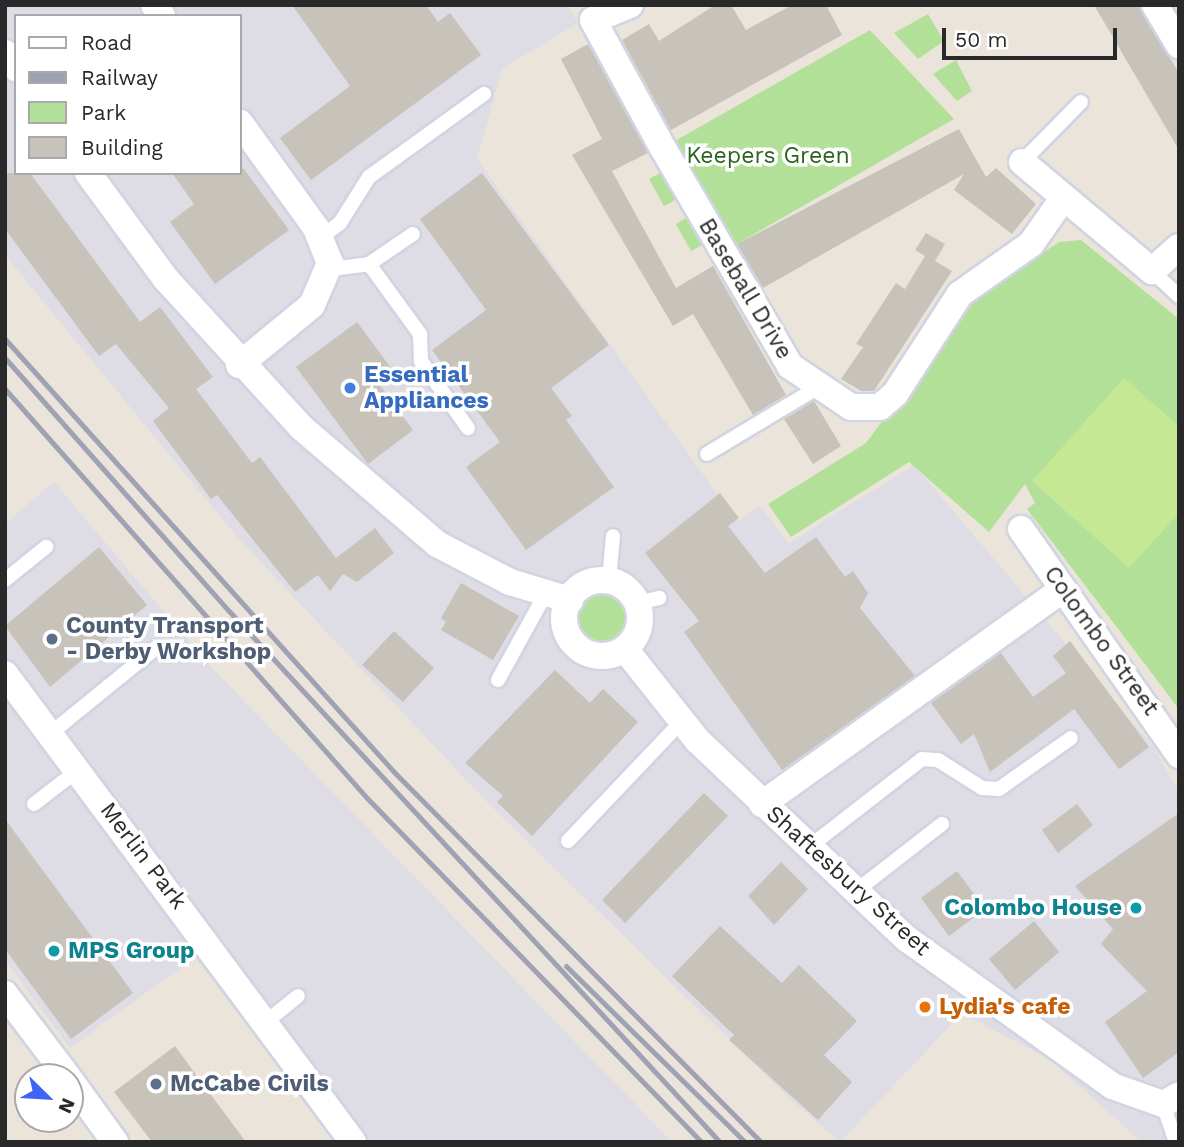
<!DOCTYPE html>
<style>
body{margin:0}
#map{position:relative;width:1184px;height:1147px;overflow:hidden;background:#ebe4db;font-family:"Work Sans",sans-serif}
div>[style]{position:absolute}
.industrial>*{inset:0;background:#dedce4}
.green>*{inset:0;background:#b2e099}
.round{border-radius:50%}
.pitch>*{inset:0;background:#c5e895}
.building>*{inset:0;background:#c7c2ba}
.roads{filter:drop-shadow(2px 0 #d1d4e2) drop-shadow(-2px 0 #d1d4e2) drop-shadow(0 2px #d1d4e2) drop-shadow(0 -2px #d1d4e2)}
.service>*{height:14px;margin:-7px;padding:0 7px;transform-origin:7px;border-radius:7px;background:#fff}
.minor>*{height:26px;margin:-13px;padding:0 13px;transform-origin:13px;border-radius:13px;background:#fff}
.minor>.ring{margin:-13px;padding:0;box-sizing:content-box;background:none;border:26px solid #fff;border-radius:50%}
.rail>*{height:5px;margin:-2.5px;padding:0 2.5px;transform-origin:2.5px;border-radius:2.5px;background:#9ea2b3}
.dots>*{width:19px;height:19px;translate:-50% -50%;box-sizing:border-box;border:4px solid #fff;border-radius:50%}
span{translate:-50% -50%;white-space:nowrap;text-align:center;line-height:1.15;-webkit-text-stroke:7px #fff;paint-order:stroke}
.park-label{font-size:23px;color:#2b641c}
.street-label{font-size:23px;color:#292929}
.shop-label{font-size:23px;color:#366cbe;font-weight:700}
.left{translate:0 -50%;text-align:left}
.service-label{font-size:23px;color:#4e5e75;font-weight:700}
.culture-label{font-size:23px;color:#0d838f;font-weight:700}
.right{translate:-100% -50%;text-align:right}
.food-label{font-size:23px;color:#c56008;font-weight:700}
.frame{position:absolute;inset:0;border:7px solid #292929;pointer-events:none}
.legend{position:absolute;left:14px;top:14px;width:228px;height:161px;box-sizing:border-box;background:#fff;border:2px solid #a9a9a9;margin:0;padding:9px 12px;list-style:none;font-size:21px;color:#292929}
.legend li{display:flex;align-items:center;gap:14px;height:35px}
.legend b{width:35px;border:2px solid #a9a9a9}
.north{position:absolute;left:14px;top:1063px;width:70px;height:70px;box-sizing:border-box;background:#fff;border:2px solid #a9a9a9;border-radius:50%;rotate:114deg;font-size:19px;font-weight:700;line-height:28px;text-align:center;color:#292929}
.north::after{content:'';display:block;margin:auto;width:24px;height:32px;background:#3f63f4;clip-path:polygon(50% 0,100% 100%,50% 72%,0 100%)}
.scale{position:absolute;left:942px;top:28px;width:175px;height:32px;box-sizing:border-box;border:4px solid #292929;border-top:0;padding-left:9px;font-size:21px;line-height:24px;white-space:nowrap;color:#292929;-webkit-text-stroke:5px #fff;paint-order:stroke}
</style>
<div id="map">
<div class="industrial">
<i style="clip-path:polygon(evenodd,5px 5px,567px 5px,578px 23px,502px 69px,477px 159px,737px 522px,760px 506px,789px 543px,914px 465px,1152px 745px,1179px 792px,1179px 1142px,1142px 1142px,1049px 1059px,962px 1013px,840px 1142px,787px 1096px,488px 803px,238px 538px,5px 255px,5px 5px,16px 16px,240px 16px,240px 173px,16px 173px,16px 16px)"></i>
<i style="clip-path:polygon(54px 482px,209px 665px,672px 1142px,337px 1142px,195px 957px,70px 1048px,5px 960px,5px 524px)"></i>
</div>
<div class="green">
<i style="clip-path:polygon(928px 14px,944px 41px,918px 59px,894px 33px)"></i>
<i style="clip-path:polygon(870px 30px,954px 119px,737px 244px,675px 141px)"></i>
<i style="clip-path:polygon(956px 60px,972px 91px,957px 101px,933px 74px)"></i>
<i style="clip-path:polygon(664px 171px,679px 198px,664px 206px,649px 179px)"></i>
<i style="clip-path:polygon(691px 215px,706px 243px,691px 251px,676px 224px)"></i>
<i style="clip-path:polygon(1081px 240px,1179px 319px,1179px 709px,1027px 509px,1035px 503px,1025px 484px,989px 532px,909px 462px,791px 537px,768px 504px,866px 443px,972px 301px,1059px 242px)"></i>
<i class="round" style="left:578px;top:593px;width:50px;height:50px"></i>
</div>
<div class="pitch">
<i style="clip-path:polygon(1124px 378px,1179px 426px,1179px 513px,1129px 568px,1032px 481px)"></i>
</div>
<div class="building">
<i style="clip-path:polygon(292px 5px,426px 5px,438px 22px,450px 13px,481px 55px,311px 180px,280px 138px,350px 86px)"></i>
<i style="clip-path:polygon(715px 5px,731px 5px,746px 30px,792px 5px,826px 5px,842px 35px,671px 130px,622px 40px,649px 24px,659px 41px)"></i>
<i style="clip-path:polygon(1094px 5px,1138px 5px,1179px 73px,1179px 150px)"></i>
<i style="clip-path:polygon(588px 44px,648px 153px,612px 171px,676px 288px,713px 266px,786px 395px,753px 415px,693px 314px,673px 326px,572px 155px,602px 139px,561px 59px)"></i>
<i style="clip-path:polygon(959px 129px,986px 177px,996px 168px,1036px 204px,1012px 234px,954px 190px,964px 174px,763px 288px,737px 244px)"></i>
<i style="clip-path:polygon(243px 168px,289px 230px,215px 284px,170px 222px,194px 204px,172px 173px,240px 173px)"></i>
<i style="clip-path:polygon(5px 173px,30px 173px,140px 322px,160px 307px,213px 377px,196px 389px,252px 463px,260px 457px,336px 558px,375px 528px,394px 553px,357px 582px,343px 574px,330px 591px,318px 575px,295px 592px,217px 495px,211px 499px,153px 421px,169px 408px,116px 344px,99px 356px,5px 229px)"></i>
<i style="clip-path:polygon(482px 173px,609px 345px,551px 388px,572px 416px,566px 420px,614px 487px,526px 550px,466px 467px,500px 442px,432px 350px,486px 310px,420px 219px)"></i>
<i style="clip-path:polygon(926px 233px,945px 244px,935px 261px,952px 271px,874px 391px,861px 391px,841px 379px,863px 347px,856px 344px,896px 283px,905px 289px,925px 256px,915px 250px)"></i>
<i style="clip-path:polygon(357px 322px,394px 372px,378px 383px,413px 430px,368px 464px,296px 367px)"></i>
<i style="clip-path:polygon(814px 401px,841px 446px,813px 464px,784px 419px)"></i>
<i style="clip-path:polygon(720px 493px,739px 518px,728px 526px,765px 573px,816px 537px,845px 577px,853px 571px,868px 593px,860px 608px,915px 676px,782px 770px,684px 632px,699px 621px,645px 553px)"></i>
<i style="clip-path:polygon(99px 547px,147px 605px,50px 687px,5px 626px)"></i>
<i style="clip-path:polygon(461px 583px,519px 616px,493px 660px,441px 630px,446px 622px,441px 618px)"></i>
<i style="clip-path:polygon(394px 631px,434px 668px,403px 702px,362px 665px)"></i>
<i style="clip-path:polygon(1070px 641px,1149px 747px,1119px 769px,1074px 709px,990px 772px,974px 734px,961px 744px,931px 703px,1001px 653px,1033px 697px,1066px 673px,1053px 656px)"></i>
<i style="clip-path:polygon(555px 670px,590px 703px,603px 689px,638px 722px,532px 836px,497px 802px,503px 796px,465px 763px)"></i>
<i style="clip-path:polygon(704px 793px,728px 816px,625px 923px,602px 900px)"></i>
<i style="clip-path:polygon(1077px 804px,1093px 825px,1058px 853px,1042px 830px)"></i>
<i style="clip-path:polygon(1179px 813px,1179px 1052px,1143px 1078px,1105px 1022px,1147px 991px,1101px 944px,1113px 929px,1075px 886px)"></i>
<i style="clip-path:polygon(5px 819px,133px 993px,71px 1039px,5px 949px)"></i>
<i style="clip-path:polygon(781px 862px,808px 889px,774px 925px,748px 896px)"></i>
<i style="clip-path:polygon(957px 871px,985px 909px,949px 936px,921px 898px)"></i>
<i style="clip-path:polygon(1034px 921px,1059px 952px,1015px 990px,989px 959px)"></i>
<i style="clip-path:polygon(720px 926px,782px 983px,799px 965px,857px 1021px,824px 1055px,852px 1082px,818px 1120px,729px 1040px,734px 1035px,672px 976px)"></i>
<i style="clip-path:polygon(175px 1046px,197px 1076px,246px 1142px,152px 1142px,114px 1092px)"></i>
</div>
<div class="roads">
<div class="service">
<i style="left:1022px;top:162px;width:84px;rotate:-45.5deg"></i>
<i style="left:322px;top:237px;width:23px;rotate:-38deg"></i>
<i style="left:340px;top:223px;width:54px;rotate:-57.8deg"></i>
<i style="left:369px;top:177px;width:142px;rotate:-35.8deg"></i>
<i style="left:369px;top:264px;width:87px;rotate:53.9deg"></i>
<i style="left:420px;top:334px;width:27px;rotate:88deg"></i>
<i style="left:421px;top:361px;width:82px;rotate:55deg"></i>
<i style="left:330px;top:269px;width:39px;rotate:-7deg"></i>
<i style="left:369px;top:264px;width:53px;rotate:-34.3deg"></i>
<i style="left:1152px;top:271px;width:37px;rotate:43deg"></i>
<i style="left:707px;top:454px;width:128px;rotate:-31deg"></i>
<i style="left:5px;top:580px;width:53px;rotate:-38.8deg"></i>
<i style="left:609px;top:580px;width:44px;rotate:-84.8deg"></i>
<i style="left:637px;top:603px;width:23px;rotate:-13deg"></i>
<i style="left:498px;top:680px;width:99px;rotate:-61.1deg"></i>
<i style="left:51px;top:733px;width:136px;rotate:-39.1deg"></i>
<i style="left:34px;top:804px;width:56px;rotate:-37.7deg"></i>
<i style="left:568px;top:841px;width:164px;rotate:-46.5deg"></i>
<i style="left:809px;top:847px;width:143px;rotate:-37.9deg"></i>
<i style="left:922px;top:759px;width:16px;rotate:4deg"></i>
<i style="left:938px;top:760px;width:52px;rotate:32.5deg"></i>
<i style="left:982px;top:788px;width:17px;rotate:3deg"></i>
<i style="left:999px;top:789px;width:88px;rotate:-35.3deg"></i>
<i style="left:856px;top:891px;width:109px;rotate:-37.9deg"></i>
<i style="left:266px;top:1022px;width:41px;rotate:-39.1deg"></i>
<i style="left:1163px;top:1104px;width:40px;rotate:71.1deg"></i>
</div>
<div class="minor">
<i style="left:154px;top:5px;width:14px;rotate:54deg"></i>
<i style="left:630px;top:5px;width:40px;rotate:158deg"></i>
<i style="left:593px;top:20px;width:148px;rotate:61.4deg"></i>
<i style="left:664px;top:150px;width:250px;rotate:59.7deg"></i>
<i style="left:790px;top:366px;width:73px;rotate:33.9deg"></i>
<i style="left:851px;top:407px;width:29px"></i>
<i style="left:880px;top:407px;width:20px;rotate:-41deg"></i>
<i style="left:895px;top:394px;width:119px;rotate:-57deg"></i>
<i style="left:960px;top:294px;width:87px;rotate:-35.2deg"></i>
<i style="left:1031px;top:244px;width:57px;rotate:-54.9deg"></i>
<i style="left:1155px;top:5px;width:47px;rotate:59deg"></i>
<i style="left:5px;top:53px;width:19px;rotate:54deg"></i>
<i style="left:1022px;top:162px;width:170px;rotate:40deg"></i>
<i style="left:1152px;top:271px;width:36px;rotate:-42deg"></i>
<i style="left:88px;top:173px;width:130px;rotate:53.7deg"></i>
<i style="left:165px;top:278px;width:202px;rotate:47.6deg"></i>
<i style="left:301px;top:427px;width:179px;rotate:40.7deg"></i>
<i style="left:437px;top:544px;width:82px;rotate:27.5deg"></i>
<i style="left:510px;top:582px;width:63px;rotate:16.7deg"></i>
<i style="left:239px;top:365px;width:94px;rotate:-39.4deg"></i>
<i style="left:312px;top:305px;width:46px;rotate:-66.8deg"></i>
<i style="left:330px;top:263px;width:38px;rotate:-112deg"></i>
<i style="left:316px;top:228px;width:130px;rotate:-125.9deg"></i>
<i style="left:1021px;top:529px;width:276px;rotate:55deg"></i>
<i class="ring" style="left:564px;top:580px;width:50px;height:50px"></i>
<i style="left:625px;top:649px;width:116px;rotate:51.6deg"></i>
<i style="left:697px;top:740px;width:289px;rotate:43.5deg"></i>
<i style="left:907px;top:939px;width:252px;rotate:35.6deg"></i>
<i style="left:1112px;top:1086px;width:54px;rotate:19.4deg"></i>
<i style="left:1163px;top:1104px;width:18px;rotate:-29deg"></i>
<i style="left:5px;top:674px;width:583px;rotate:53.37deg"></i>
<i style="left:762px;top:804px;width:369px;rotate:-35.5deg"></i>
<i style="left:5px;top:994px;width:104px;rotate:52.8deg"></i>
<i style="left:70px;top:1080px;width:77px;rotate:54deg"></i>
</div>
</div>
<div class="rail">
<i style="left:5px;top:339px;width:583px;rotate:48.06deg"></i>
<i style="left:395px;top:773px;width:520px;rotate:45.23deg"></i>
<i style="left:5px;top:358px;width:339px;rotate:48.5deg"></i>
<i style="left:230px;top:612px;width:722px;rotate:47.25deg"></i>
<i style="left:5px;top:389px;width:546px;rotate:48.49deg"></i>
<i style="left:367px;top:798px;width:479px;rotate:45.8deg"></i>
<i style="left:566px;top:966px;width:251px;rotate:44.5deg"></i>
</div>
<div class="dots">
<i style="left:350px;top:388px;background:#3f7fe0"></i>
<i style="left:52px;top:639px;background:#5c6f8a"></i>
<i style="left:1136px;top:908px;background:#0f9aa8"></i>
<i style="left:54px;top:951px;background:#0f9aa8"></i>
<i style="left:925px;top:1007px;background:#e8710a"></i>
<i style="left:156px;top:1084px;background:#5c6f8a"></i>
</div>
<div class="park-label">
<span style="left:768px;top:156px">Keepers Green</span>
</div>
<div class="street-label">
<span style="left:745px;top:289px;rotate:59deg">Baseball Drive</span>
<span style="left:1101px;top:641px;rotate:54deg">Colombo Street</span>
<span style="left:143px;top:856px;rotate:53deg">Merlin Park</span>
<span style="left:848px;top:881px;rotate:42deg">Shaftesbury Street</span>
</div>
<div class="shop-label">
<span class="left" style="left:364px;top:388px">Essential<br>Appliances</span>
</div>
<div class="service-label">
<span class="left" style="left:66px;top:639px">County Transport<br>- Derby Workshop</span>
<span class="left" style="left:170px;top:1084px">McCabe Civils</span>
</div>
<div class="culture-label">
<span class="right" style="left:1122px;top:908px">Colombo House</span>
<span class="left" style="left:68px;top:951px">MPS Group</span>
</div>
<div class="food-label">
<span class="left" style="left:939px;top:1007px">Lydia's cafe</span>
</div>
<div class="frame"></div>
<ul class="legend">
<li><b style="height:9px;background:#fff"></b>Road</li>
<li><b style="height:9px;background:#9ea2b3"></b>Railway</li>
<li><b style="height:19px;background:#b2e099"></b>Park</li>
<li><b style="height:19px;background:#c7c2ba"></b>Building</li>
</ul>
<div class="north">N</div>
<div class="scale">50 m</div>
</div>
